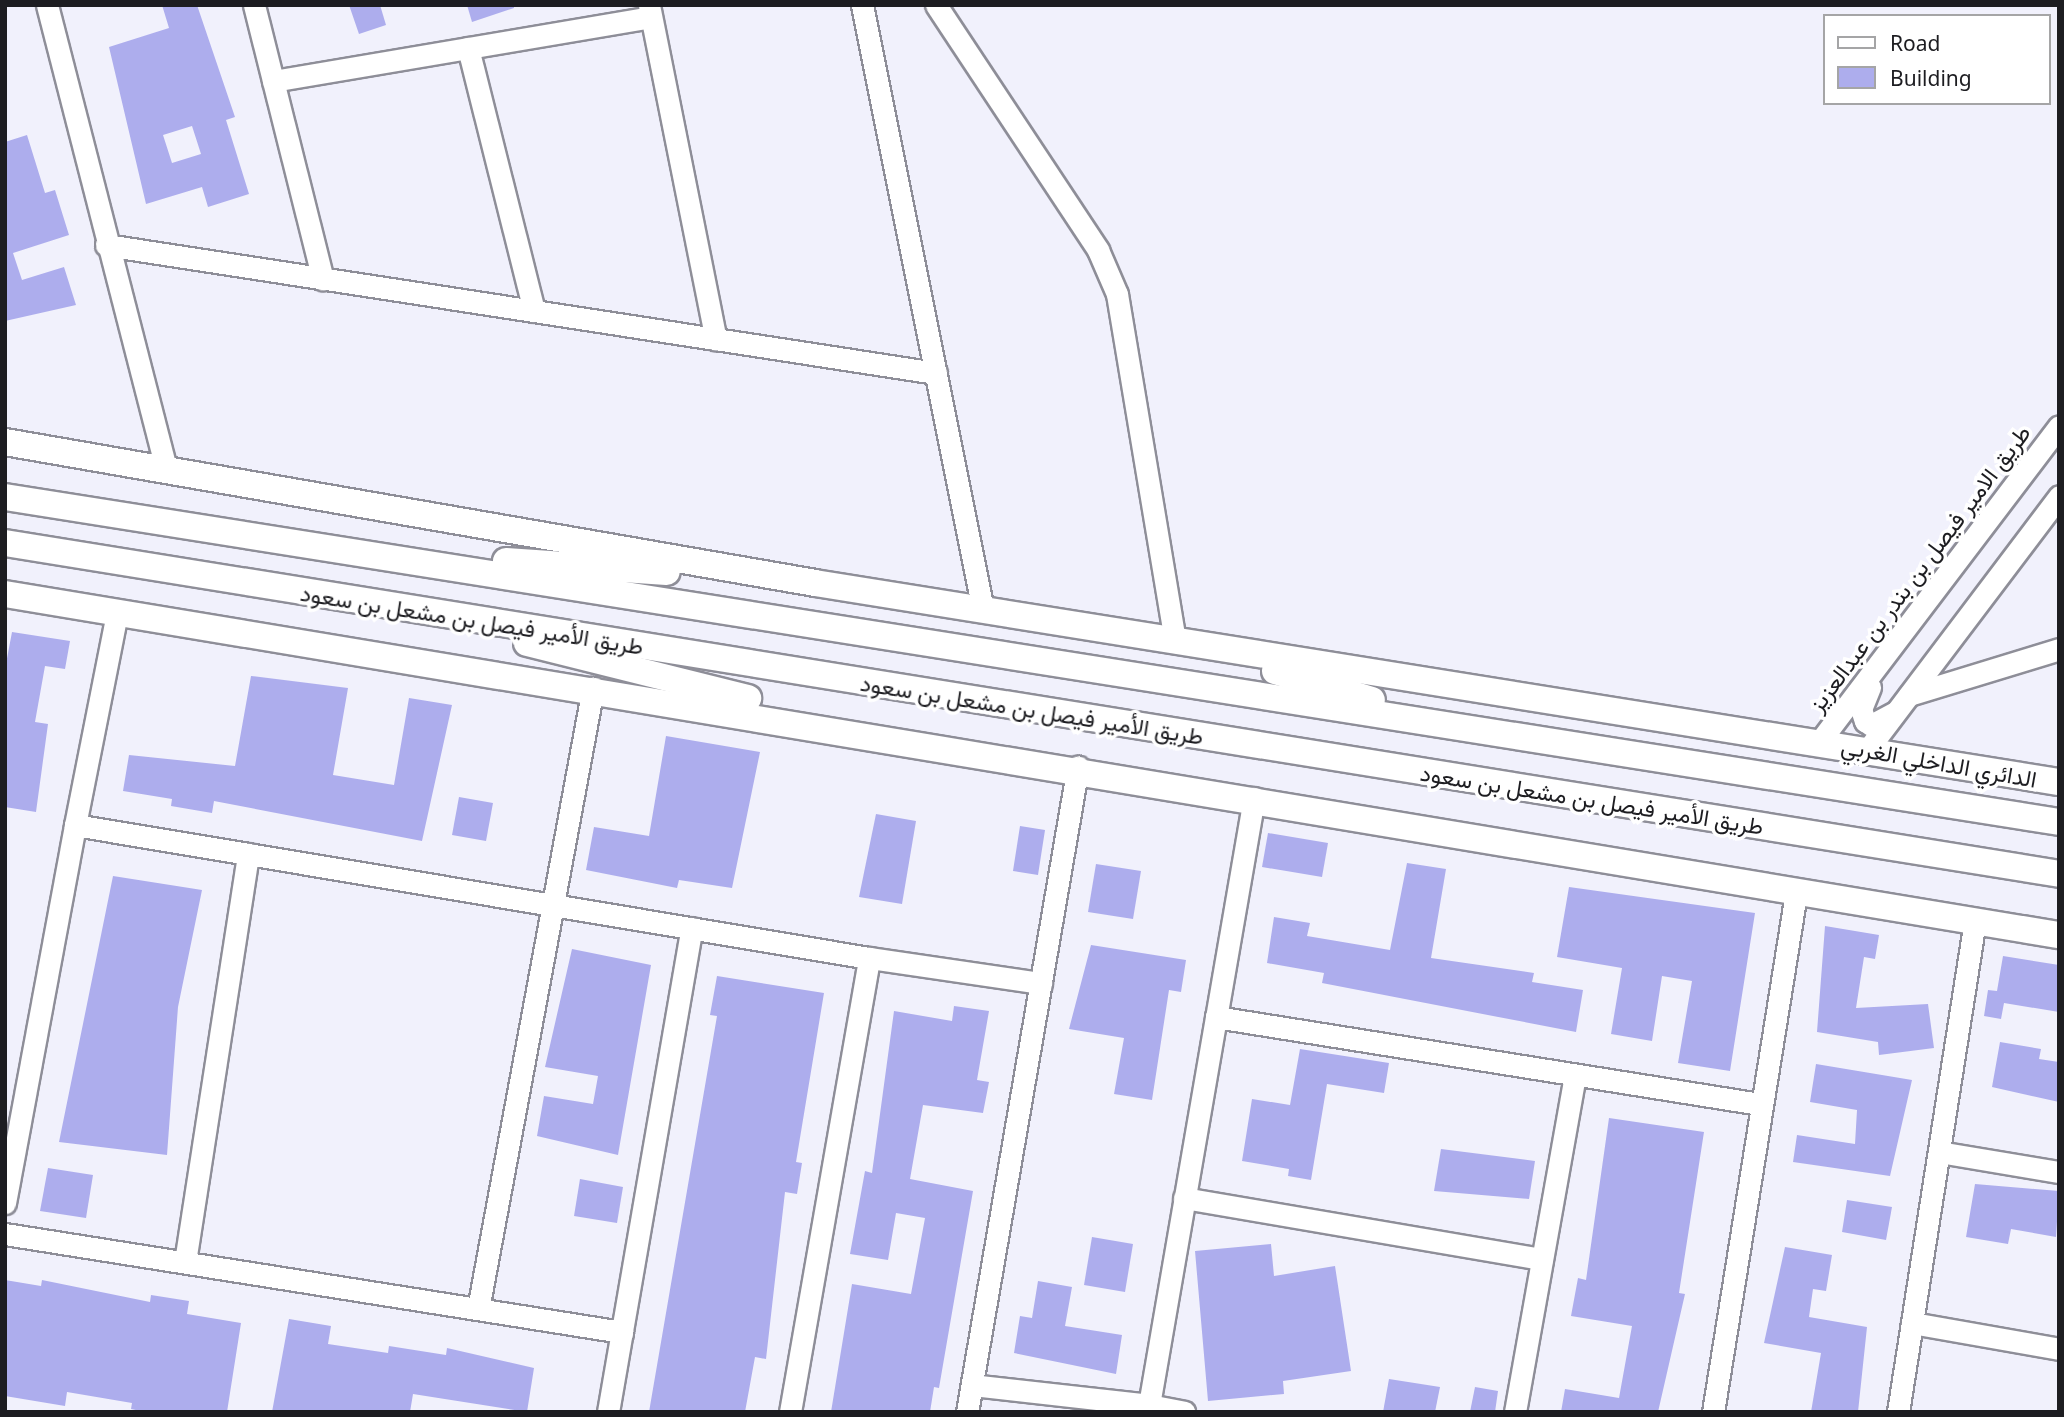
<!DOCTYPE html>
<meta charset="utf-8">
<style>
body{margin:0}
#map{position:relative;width:2064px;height:1417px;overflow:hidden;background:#f1f1fc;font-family:"Noto Sans",Vazirmatn,sans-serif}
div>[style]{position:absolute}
.building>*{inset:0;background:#adaded}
.roads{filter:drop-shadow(2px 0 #8e8e98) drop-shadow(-2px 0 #8e8e98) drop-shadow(0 2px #8e8e98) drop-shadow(0 -2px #8e8e98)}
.minor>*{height:21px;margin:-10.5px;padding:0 10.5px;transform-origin:10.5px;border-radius:10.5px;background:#fff}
.major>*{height:26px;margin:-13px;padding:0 13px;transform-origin:13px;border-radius:13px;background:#fff}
span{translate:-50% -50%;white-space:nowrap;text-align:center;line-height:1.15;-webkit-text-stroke:7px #fff;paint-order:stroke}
.street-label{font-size:23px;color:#1d1d21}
.frame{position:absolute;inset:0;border:7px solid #1d1d21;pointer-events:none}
.legend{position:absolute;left:1823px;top:14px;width:228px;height:91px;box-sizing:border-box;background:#fff;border:2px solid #a5a5a6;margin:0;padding:9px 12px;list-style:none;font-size:21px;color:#1d1d21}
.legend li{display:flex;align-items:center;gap:14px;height:35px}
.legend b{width:35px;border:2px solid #a5a5a6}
</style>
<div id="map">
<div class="building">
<i style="clip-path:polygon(evenodd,162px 5px,197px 5px,235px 117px,226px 120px,249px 194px,208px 207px,202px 187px,146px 204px,109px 47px,169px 28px,162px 5px,192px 126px,201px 154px,172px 163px,163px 135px,192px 126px)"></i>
<i style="clip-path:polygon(349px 5px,380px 5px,386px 25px,359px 34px)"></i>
<i style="clip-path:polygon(467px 5px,514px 5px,514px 8px,472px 22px)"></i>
<i style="clip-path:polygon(27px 135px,45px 193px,55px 190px,69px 235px,13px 253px,22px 280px,64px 267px,76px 305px,5px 321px,5px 142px)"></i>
<i style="clip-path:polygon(12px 632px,70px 641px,65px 669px,45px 666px,35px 722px,48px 724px,36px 812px,5px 807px,5px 669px)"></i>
<i style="clip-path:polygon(251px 676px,348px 688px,333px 775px,394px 785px,409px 698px,452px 705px,422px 841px,214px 801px,212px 813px,171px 806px,172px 799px,123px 791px,129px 755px,235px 766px)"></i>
<i style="clip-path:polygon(666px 736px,760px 752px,732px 888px,679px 880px,677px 888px,586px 870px,594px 827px,649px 836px)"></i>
<i style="clip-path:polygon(459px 797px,493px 803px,486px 841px,452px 835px)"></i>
<i style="clip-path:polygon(876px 814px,916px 821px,902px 904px,859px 897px)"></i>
<i style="clip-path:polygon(1020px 826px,1045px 830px,1038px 875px,1013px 871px)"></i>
<i style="clip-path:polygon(1268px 833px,1328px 843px,1322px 877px,1262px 867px)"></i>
<i style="clip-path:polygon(1407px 863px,1446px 869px,1431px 958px,1534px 973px,1532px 982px,1583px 990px,1576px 1032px,1322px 983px,1324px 973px,1267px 963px,1274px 917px,1310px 923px,1307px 936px,1390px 950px)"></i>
<i style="clip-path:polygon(1096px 864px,1141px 871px,1133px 919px,1088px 912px)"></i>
<i style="clip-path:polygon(113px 876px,202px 890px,178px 1007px,167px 1155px,59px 1142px)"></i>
<i style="clip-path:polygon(1569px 887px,1755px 913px,1730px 1071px,1678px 1063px,1692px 981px,1662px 976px,1652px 1041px,1611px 1034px,1622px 968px,1557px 957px)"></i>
<i style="clip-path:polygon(1825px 926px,1879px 935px,1875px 959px,1864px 957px,1856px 1008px,1928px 1004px,1934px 1048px,1879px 1055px,1878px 1042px,1817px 1032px)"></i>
<i style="clip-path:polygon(1091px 945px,1186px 960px,1181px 992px,1169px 990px,1152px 1100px,1114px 1094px,1124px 1038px,1069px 1029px)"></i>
<i style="clip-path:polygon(572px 949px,651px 965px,618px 1155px,537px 1136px,544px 1096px,593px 1104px,598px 1076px,545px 1067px)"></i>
<i style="clip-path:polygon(2003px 956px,2059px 965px,2059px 1012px,2004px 1003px,2001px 1019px,1984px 1016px,1988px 990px,1997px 991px)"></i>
<i style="clip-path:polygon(717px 976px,824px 993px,796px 1162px,802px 1163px,797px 1194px,785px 1192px,766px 1359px,755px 1357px,745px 1412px,649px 1412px,717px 1016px,710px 1015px)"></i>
<i style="clip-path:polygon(954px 1006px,989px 1011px,977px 1080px,989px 1082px,983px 1113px,923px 1105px,910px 1179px,973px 1191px,939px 1388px,934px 1387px,930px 1412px,831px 1412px,852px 1284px,911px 1294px,925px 1218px,896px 1213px,888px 1260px,850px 1254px,865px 1171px,872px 1173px,894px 1011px,952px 1021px)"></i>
<i style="clip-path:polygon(2000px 1042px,2041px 1049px,2039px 1059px,2059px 1062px,2059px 1102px,1992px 1087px)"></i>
<i style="clip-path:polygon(1300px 1049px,1389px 1063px,1384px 1093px,1327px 1084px,1311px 1180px,1288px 1176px,1289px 1169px,1242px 1161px,1252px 1099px,1290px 1105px)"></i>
<i style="clip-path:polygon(1816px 1064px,1912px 1080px,1890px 1176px,1793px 1162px,1797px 1135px,1855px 1144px,1857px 1110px,1810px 1102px)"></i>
<i style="clip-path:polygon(1609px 1118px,1704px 1132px,1679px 1293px,1685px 1294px,1658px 1412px,1561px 1412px,1565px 1389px,1619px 1398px,1632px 1326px,1571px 1316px,1578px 1278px,1586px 1280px)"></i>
<i style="clip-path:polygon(1441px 1149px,1535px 1161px,1529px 1199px,1434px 1191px)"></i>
<i style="clip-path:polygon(48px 1168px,93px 1175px,86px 1218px,40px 1211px)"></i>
<i style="clip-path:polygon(580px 1179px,623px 1187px,617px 1223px,574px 1216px)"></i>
<i style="clip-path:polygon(1975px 1184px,2059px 1191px,2056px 1237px,2011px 1229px,2008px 1244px,1966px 1237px)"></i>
<i style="clip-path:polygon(1847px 1200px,1892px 1207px,1886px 1240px,1842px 1232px)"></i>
<i style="clip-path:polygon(1092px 1237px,1133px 1244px,1125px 1292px,1084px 1285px)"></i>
<i style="clip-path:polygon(1271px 1244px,1274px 1276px,1335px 1266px,1351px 1371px,1283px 1381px,1284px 1394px,1208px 1401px,1195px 1251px)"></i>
<i style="clip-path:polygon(1785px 1247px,1832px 1255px,1826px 1291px,1813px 1289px,1809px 1317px,1867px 1327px,1858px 1412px,1811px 1412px,1821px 1353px,1764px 1343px)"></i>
<i style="clip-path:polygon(5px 1280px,41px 1286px,42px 1280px,150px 1302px,151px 1295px,189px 1301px,187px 1314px,241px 1323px,227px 1412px,145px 1412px,131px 1409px,132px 1403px,67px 1392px,65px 1406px,5px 1396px)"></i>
<i style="clip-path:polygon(1038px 1281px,1072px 1287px,1065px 1326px,1122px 1335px,1116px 1374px,1014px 1353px,1020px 1316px,1032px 1318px)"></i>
<i style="clip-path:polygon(289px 1319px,331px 1326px,328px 1344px,388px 1353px,389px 1346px,446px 1355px,447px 1348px,534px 1368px,527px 1412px,413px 1394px,410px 1412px,272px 1412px)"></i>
<i style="clip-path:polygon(1389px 1379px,1440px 1387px,1435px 1412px,1383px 1412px)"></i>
<i style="clip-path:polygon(1475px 1387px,1498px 1391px,1495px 1412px,1470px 1412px)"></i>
</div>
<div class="roads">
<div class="minor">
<i style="left:47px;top:5px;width:480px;rotate:75.6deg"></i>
<i style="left:254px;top:5px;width:283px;rotate:75.9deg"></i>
<i style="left:649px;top:5px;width:341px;rotate:78.7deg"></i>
<i style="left:862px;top:5px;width:617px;rotate:78.69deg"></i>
<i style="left:936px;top:5px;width:294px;rotate:56.5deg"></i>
<i style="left:1098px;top:250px;width:48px;rotate:66.6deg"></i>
<i style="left:1117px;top:294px;width:353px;rotate:80.5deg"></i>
<i style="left:468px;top:48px;width:271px;rotate:75.9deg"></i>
<i style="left:273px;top:81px;width:383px;rotate:-9.6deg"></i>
<i style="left:106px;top:245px;width:840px;rotate:8.77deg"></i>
<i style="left:117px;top:613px;width:216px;rotate:101.2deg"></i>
<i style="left:75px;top:825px;width:805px;rotate:9.51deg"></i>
<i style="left:1870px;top:687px;width:24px;rotate:112deg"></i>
<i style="left:1861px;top:709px;width:13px;rotate:72deg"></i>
<i style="left:1865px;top:721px;width:7px;rotate:34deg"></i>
<i style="left:1871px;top:725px;width:26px;rotate:-28deg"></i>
<i style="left:1909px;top:695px;width:157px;rotate:-17deg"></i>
<i style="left:1820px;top:741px;width:395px;rotate:-52.8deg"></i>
<i style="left:1868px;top:749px;width:317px;rotate:-52.9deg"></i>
<i style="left:1254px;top:798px;width:222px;rotate:99.8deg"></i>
<i style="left:1216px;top:1017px;width:551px;rotate:9.09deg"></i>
<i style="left:1939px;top:1152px;width:122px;rotate:9.5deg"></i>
<i style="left:1184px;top:1198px;width:363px;rotate:9.7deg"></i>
<i style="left:5px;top:1203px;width:384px;rotate:-79.5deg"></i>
<i style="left:5px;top:1234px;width:625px;rotate:9.03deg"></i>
<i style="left:185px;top:1262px;width:413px;rotate:-81.2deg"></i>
<i style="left:478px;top:1309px;width:632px;rotate:-79.51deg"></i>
<i style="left:1912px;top:1323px;width:149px;rotate:10deg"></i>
<i style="left:972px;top:1385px;width:178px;rotate:6.4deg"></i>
<i style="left:1149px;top:1405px;width:394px;rotate:-80.2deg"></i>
<i style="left:1149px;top:1405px;width:36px;rotate:11deg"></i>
<i style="left:608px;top:1412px;width:491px;rotate:-80.2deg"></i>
<i style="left:790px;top:1412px;width:461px;rotate:-80.1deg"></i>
<i style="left:869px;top:958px;width:174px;rotate:8.3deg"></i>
<i style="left:967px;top:1412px;width:655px;rotate:-80.25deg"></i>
<i style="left:1515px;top:1412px;width:342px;rotate:-79.9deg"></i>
<i style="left:1713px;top:1412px;width:526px;rotate:-80.91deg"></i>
<i style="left:1898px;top:1412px;width:496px;rotate:-81.1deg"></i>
</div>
<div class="major">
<i style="left:5px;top:442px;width:822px;rotate:9.87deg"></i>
<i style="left:815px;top:583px;width:1260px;rotate:9.09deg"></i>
<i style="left:5px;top:497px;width:2080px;rotate:8.99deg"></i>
<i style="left:5px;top:543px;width:2080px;rotate:9.15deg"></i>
<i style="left:506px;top:561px;width:161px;rotate:3.9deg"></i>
<i style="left:5px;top:594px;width:2082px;rotate:9.43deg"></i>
<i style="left:527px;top:643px;width:228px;rotate:14deg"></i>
<i style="left:1275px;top:671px;width:101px;rotate:16.6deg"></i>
</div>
</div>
<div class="street-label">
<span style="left:1919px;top:568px;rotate:-53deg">طريق الامير فيصل بن بندر بن عبدالعزيز</span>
<span style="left:472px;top:619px;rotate:9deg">طريق الأمير فيصل بن مشعل بن سعود</span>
<span style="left:1032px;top:709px;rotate:9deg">طريق الأمير فيصل بن مشعل بن سعود</span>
<span style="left:1939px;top:762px;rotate:10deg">الدائري الداخلي الغربي</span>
<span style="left:1592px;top:799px;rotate:9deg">طريق الأمير فيصل بن مشعل بن سعود</span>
</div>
<div class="frame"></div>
<ul class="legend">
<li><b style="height:9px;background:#fff"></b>Road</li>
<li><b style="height:19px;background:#adaded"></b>Building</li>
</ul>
</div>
